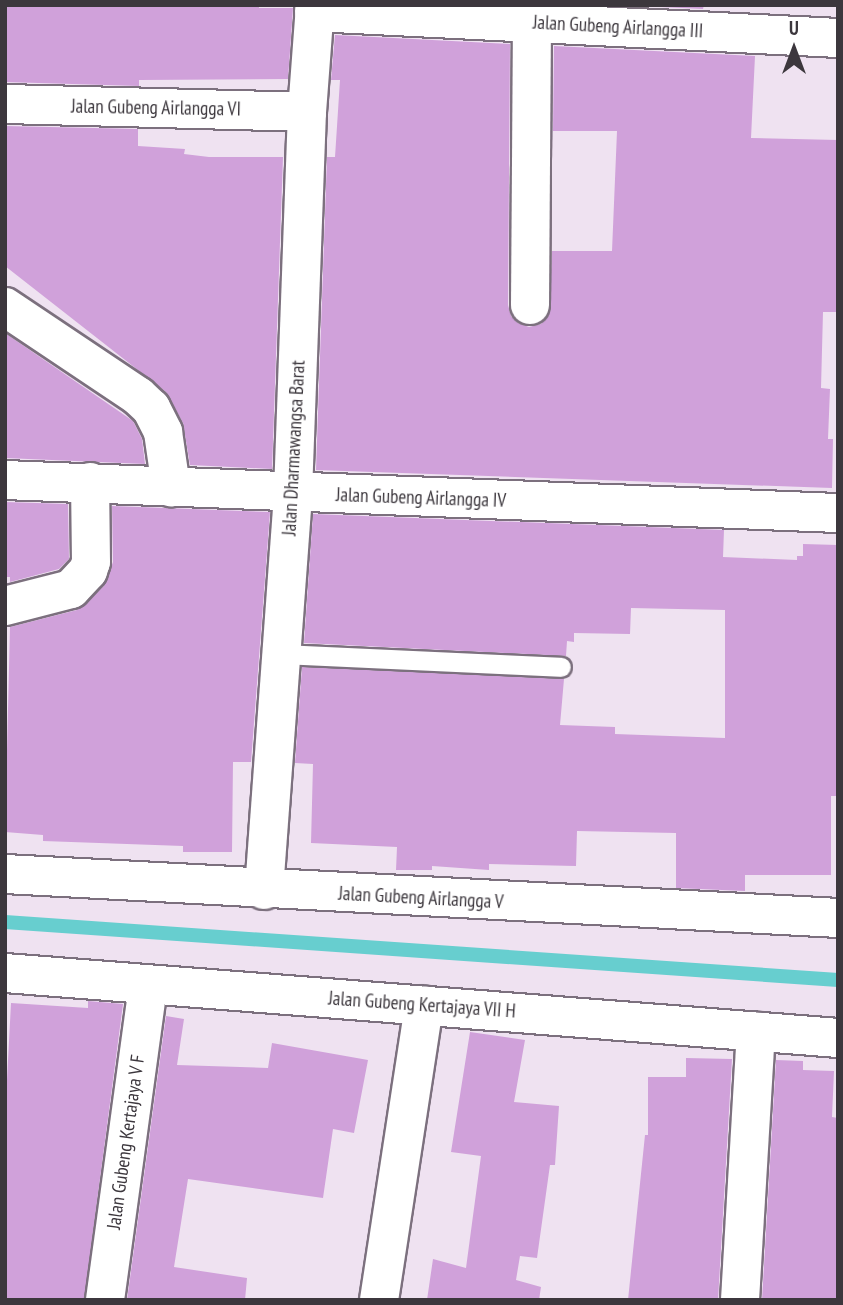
<!DOCTYPE html>
<style>
body{margin:0}
#map{position:relative;width:843px;height:1305px;overflow:hidden;background:#efe2f1;font-family:"PT Sans Narrow",sans-serif}
div>[style]{position:absolute}
.stream>*{height:14px;margin:-7px;padding:0 7px;transform-origin:7px;border-radius:7px;background:#67cecf}
.building>*{inset:0;background:#d0a1da}
.roads{filter:drop-shadow(2px 0 #7c707e) drop-shadow(-2px 0 #7c707e) drop-shadow(0 2px #7c707e) drop-shadow(0 -2px #7c707e)}
.service>*{height:19px;margin:-9.5px;padding:0 9.5px;transform-origin:9.5px;border-radius:9.5px;background:#fff}
.minor>*{height:38px;margin:-19px;padding:0 19px;transform-origin:19px;border-radius:19px;background:#fff}
span{translate:-50% -50%;white-space:nowrap;text-align:center;line-height:1.15;-webkit-text-stroke:5px #fff;paint-order:stroke}
.street-label{font-size:19px;color:#3c373d}
.frame{position:absolute;inset:0;border:7px solid #3c373d;pointer-events:none}
.north{position:absolute;left:759px;top:14px;width:70px;height:70px;-webkit-text-stroke:5px #fff;paint-order:stroke;rotate:0deg;font-size:19px;font-weight:700;line-height:28px;text-align:center;color:#3c373d}
.north::after{content:'';display:block;margin:auto;width:24px;height:32px;background:#3c373d;clip-path:polygon(50% 0,100% 100%,50% 72%,0 100%)}
</style>
<div id="map">
<div class="stream">
<i style="left:5px;top:922px;width:835px;rotate:3.98deg"></i>
</div>
<div class="building">
<i style="clip-path:polygon(5px 5px,259px 5px,259px 8px,293px 8px,288px 79px,139px 80px,139px 86px,5px 82px)"></i>
<i style="clip-path:polygon(619px 5px,704px 5px,703px 9px)"></i>
<i style="clip-path:polygon(335px 35px,510px 44px,508px 305px,511px 316px,518px 323px,529px 327px,541px 324px,549px 315px,552px 251px,612px 251px,617px 131px,553px 131px,554px 46px,755px 56px,751px 138px,838px 140px,838px 312px,823px 312px,821px 388px,830px 389px,828px 439px,833px 439px,832px 488px,316px 470px,327px 157px,335px 157px,340px 80px,331px 80px)"></i>
<i style="clip-path:polygon(5px 126px,138px 129px,138px 146px,185px 149px,184px 154px,209px 157px,283px 157px,272px 469px,190px 465px,183px 423px,166px 392px,5px 266px)"></i>
<i style="clip-path:polygon(5px 333px,133px 421px,142px 439px,145px 464px,5px 458px)"></i>
<i style="clip-path:polygon(5px 502px,68px 504px,69px 559px,59px 569px,10px 582px,10px 577px,5px 577px)"></i>
<i style="clip-path:polygon(112px 506px,270px 512px,251px 762px,233px 762px,232px 852px,183px 852px,183px 846px,43px 841px,43px 835px,5px 832px,10px 627px,77px 610px,104px 586px,113px 562px)"></i>
<i style="clip-path:polygon(313px 514px,724px 530px,723px 557px,797px 560px,797px 556px,803px 556px,803px 544px,838px 545px,838px 796px,831px 796px,831px 875px,745px 875px,745px 891px,676px 888px,676px 833px,577px 831px,576px 866px,489px 864px,489px 870px,432px 866px,432px 870px,396px 870px,397px 847px,311px 843px,313px 764px,295px 763px,302px 667px,564px 679px,560px 725px,615px 727px,615px 734px,725px 738px,725px 610px,631px 608px,630px 634px,574px 633px,574px 642px,567px 641px,566px 656px,304px 643px)"></i>
<i style="clip-path:polygon(88px 1001px,123px 1004px,84px 1300px,5px 1300px,5px 1118px,11px 1003px,88px 1008px)"></i>
<i style="clip-path:polygon(166px 1016px,184px 1019px,177px 1065px,268px 1068px,272px 1043px,368px 1060px,354px 1133px,333px 1129px,323px 1198px,188px 1179px,174px 1267px,247px 1278px,245px 1300px,127px 1300px)"></i>
<i style="clip-path:polygon(470px 1032px,525px 1040px,514px 1102px,559px 1106px,555px 1165px,550px 1165px,537px 1258px,520px 1256px,516px 1280px,541px 1287px,539px 1300px,427px 1300px,433px 1259px,466px 1268px,481px 1156px,451px 1152px)"></i>
<i style="clip-path:polygon(686px 1058px,732px 1059px,718px 1300px,628px 1300px,645px 1135px,648px 1135px,648px 1077px,686px 1077px)"></i>
<i style="clip-path:polygon(776px 1060px,803px 1061px,803px 1070px,834px 1071px,832px 1117px,838px 1118px,838px 1300px,762px 1300px)"></i>
</div>
<div class="roads">
<div class="service">
<i style="left:280px;top:654px;width:281px;rotate:2.6deg"></i>
</div>
<div class="minor">
<i style="left:314px;top:12px;width:525px;rotate:2.84deg"></i>
<i style="left:5px;top:104px;width:302px;rotate:1.5deg"></i>
<i style="left:530px;top:305px;width:282px;rotate:-89.6deg"></i>
<i style="left:5px;top:307px;width:160px;rotate:33.8deg"></i>
<i style="left:138px;top:396px;width:18px;rotate:43deg"></i>
<i style="left:151px;top:408px;width:27px;rotate:63deg"></i>
<i style="left:163px;top:432px;width:56px;rotate:81.7deg"></i>
<i style="left:5px;top:480px;width:834px;rotate:2.27deg"></i>
<i style="left:5px;top:606px;width:68px;rotate:-14.4deg"></i>
<i style="left:71px;top:589px;width:25px;rotate:-47deg"></i>
<i style="left:88px;top:571px;width:9px;rotate:-72deg"></i>
<i style="left:91px;top:562px;width:80px;rotate:-90.7deg"></i>
<i style="left:5px;top:874px;width:834px;rotate:3.02deg"></i>
<i style="left:264px;top:890px;width:398px;rotate:-85.8deg"></i>
<i style="left:293px;top:493px;width:381px;rotate:-87.9deg"></i>
<i style="left:307px;top:112px;width:107px;rotate:-85.7deg"></i>
<i style="left:5px;top:973px;width:836px;rotate:4.46deg"></i>
<i style="left:105px;top:1300px;width:318px;rotate:-82.2deg"></i>
<i style="left:379px;top:1300px;width:298px;rotate:-81.3deg"></i>
<i style="left:740px;top:1300px;width:269px;rotate:-86.6deg"></i>
</div>
</div>
<div class="street-label">
<span style="left:618px;top:27px;rotate:3deg">Jalan Gubeng Airlangga III</span>
<span style="left:156px;top:108px;rotate:1deg">Jalan Gubeng Airlangga VI</span>
<span style="left:294px;top:448px;rotate:-87deg">Jalan Dharmawangsa Barat</span>
<span style="left:421px;top:498px;rotate:2deg">Jalan Gubeng Airlangga IV</span>
<span style="left:421px;top:898px;rotate:3deg">Jalan Gubeng Airlangga V</span>
<span style="left:422px;top:1005px;rotate:4deg">Jalan Gubeng Kertajaya VII H</span>
<span style="left:126px;top:1142px;rotate:-82deg">Jalan Gubeng Kertajaya V F</span>
</div>
<div class="frame"></div>
<div class="north">U</div>
</div>
